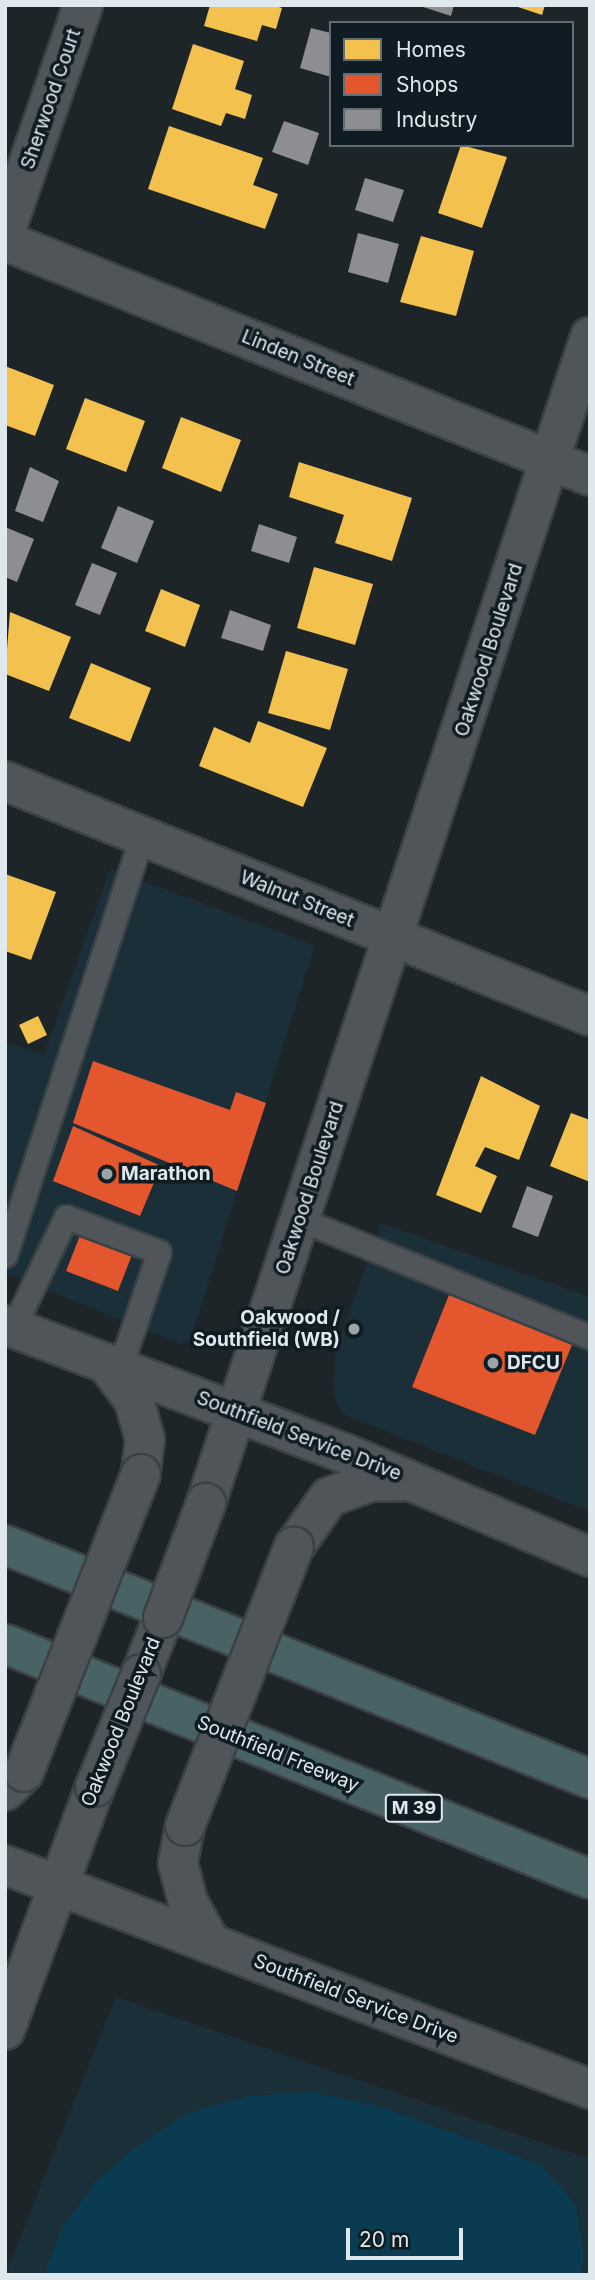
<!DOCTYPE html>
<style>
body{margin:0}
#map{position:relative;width:595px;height:2280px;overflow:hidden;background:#1d2529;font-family:Inter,sans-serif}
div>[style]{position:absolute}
.built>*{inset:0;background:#1b2f39}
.green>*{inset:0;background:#0b3b50}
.homes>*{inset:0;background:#f2c14e}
.shops>*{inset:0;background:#e4572e}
.industry>*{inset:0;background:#8d8d92}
.roads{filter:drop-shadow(2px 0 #3b4245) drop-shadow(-2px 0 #3b4245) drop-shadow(0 2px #3b4245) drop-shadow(0 -2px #3b4245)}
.service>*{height:23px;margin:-11.5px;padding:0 11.5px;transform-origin:11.5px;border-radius:11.5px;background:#4f5559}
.minor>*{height:38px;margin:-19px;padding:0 19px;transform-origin:19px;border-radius:19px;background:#4f5559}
.secondary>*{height:38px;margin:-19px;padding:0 19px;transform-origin:19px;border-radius:19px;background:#4f5559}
.motorway>*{height:38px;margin:-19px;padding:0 19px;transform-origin:19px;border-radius:19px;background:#496266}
.bridges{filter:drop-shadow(2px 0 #3b4245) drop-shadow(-2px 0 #3b4245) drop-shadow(0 2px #3b4245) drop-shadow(0 -2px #3b4245)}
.secondary-bridge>*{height:38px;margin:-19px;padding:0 19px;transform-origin:19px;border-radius:19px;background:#4f5559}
.dots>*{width:19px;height:19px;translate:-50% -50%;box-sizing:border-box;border:4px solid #0f1c24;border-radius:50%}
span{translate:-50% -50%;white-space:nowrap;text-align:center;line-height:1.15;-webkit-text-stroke:7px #0f1c24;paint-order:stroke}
.shield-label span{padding:2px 5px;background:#0f1c24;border:2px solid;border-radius:5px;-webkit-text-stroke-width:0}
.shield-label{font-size:18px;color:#dfe8ed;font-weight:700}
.street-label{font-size:19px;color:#dfe8ed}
.poi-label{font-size:19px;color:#dfe8ed;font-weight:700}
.left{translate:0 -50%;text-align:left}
.right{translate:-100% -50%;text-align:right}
.frame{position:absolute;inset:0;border:7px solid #dfe8ed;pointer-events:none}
.legend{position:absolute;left:329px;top:21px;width:245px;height:126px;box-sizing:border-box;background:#0f1c24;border:2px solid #626e74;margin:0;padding:9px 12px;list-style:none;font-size:21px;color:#dfe8ed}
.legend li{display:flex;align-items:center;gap:14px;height:35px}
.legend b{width:35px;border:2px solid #626e74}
.scale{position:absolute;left:346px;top:2228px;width:117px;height:32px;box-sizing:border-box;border:4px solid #dfe8ed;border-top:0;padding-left:9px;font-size:21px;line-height:24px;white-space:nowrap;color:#dfe8ed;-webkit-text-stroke:5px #0f1c24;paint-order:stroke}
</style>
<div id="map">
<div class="built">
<i style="clip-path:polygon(110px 869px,315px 945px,190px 1341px,180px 1344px,5px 1273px,5px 1041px,44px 1055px)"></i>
<i style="clip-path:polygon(381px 1223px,590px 1297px,590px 1512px,342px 1414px,333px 1393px,336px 1349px)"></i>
<i style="clip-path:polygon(116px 1997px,590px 2159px,590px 2275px,5px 2275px)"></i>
</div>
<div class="green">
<i style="clip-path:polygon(311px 2092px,375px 2105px,541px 2165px,576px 2205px,584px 2256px,580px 2275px,44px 2275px,62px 2228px,95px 2182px,136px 2147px,188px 2113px,248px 2096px)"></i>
</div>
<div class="homes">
<i style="clip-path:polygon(210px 5px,272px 5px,282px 8px,276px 29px,262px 25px,257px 41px,204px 26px)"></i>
<i style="clip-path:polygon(512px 5px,545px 5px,542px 15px)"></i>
<i style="clip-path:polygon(193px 44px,244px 61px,235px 89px,252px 95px,245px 119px,226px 113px,221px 126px,172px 109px)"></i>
<i style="clip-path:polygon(169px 126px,263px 158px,253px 185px,278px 194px,265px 229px,148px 189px)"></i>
<i style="clip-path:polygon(461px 145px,507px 157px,482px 228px,438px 213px)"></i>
<i style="clip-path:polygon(421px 236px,474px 251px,456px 316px,400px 302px)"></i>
<i style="clip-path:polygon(5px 366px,54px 385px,35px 436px,5px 425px)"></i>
<i style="clip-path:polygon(85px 398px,145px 421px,126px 472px,66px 449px)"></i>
<i style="clip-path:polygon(181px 417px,241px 440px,221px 492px,162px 468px)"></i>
<i style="clip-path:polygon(299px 462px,412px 498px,392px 561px,335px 543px,344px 515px,289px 497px)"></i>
<i style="clip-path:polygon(314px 567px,373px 584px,355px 645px,297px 628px)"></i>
<i style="clip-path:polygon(161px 589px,200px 605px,185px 647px,145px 631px)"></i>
<i style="clip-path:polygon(10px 612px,71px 637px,49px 691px,5px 674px)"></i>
<i style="clip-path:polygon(286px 651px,348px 669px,330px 730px,268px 713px)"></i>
<i style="clip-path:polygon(91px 663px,151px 688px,130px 742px,69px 718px)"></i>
<i style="clip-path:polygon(258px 721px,327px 748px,303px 807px,199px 766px,214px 727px,250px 743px)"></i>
<i style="clip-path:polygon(5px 874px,56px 892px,31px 960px,5px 951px)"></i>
<i style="clip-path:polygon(38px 1016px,47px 1035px,28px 1044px,19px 1025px)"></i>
<i style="clip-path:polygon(481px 1076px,540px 1106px,519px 1160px,485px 1147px,475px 1166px,497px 1176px,481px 1213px,436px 1195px)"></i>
<i style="clip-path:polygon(571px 1113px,590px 1120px,590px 1182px,550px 1166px)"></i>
</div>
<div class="shops">
<i style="clip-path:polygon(93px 1061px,230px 1110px,236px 1092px,266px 1103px,237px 1191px,73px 1123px)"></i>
<i style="clip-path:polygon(73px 1126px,161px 1166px,140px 1216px,53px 1181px)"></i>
<i style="clip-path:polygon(83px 1228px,135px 1247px,118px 1291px,66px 1271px)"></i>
<i style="clip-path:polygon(451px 1290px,574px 1340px,535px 1435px,412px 1387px)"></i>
</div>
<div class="industry">
<i style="clip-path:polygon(417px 5px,454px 5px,451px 16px)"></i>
<i style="clip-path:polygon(311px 28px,331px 33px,331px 77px,300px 68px)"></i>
<i style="clip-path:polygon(284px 121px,319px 133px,308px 165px,272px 152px)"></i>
<i style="clip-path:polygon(365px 178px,404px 190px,393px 222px,355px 210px)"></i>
<i style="clip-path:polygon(358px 233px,399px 244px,388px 283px,348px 272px)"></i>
<i style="clip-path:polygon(30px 467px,59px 481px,43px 522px,15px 511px)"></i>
<i style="clip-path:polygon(118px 506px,154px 521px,137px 563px,101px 548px)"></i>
<i style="clip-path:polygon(259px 524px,297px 537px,289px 563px,251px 551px)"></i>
<i style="clip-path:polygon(5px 527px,34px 539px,17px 582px,5px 577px)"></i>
<i style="clip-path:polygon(92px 563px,117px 573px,100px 615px,75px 605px)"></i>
<i style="clip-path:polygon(230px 610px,271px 625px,263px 651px,221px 638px)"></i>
<i style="clip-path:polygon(527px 1186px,553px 1196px,538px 1237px,512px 1227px)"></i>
</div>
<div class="roads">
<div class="service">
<i style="left:299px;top:1219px;width:314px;rotate:22.1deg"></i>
<i style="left:5px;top:1255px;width:441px;rotate:-71.9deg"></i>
<i style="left:13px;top:1328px;width:123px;rotate:-64.5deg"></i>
<i style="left:66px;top:1217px;width:99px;rotate:20.6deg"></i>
<i style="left:159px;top:1252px;width:121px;rotate:108.7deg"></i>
</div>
<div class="minor">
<i style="left:5px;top:232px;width:240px;rotate:-71deg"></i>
<i style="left:5px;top:241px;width:630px;rotate:21.89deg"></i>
<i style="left:5px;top:781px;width:630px;rotate:21.89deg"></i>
</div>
<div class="secondary">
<i style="left:5px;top:1325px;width:362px;rotate:20.7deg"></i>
<i style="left:344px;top:1453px;width:267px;rotate:22.9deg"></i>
<i style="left:106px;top:1363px;width:46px;rotate:52.9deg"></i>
<i style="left:134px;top:1400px;width:41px;rotate:74.2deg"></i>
<i style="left:145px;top:1439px;width:35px;rotate:97deg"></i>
<i style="left:206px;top:1503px;width:1228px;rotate:-71.77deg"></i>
<i style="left:294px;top:1547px;width:61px;rotate:-55deg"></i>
<i style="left:329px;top:1497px;width:44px;rotate:-20.1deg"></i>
<i style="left:370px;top:1482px;width:39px;rotate:-1deg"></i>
<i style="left:141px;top:1674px;width:60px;rotate:-68.6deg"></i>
<i style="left:5px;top:1791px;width:27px;rotate:-45deg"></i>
<i style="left:185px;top:1826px;width:38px;rotate:101deg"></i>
<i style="left:178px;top:1863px;width:40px;rotate:75.6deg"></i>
<i style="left:188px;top:1902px;width:48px;rotate:61.3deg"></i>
<i style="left:5px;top:1865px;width:626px;rotate:20.95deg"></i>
<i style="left:5px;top:2030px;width:259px;rotate:-69.7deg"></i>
</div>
<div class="motorway">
<i style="left:5px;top:1545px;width:630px;rotate:21.8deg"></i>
<i style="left:5px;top:1644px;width:630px;rotate:21.89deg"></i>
</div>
</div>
<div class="bridges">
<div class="secondary-bridge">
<i style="left:163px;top:1618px;width:123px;rotate:-69.5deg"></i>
<i style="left:24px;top:1772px;width:320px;rotate:-68.6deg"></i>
<i style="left:95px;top:1787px;width:122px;rotate:-67.8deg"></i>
<i style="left:185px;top:1826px;width:300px;rotate:-68.7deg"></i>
</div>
</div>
<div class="dots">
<i style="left:107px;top:1174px;background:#9ba4a8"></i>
<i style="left:354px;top:1329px;background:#9ba4a8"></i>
<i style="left:493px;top:1363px;background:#9ba4a8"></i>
</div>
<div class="shield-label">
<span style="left:414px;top:1808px">M 39</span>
</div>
<div class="street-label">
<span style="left:51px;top:99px;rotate:-71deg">Sherwood Court</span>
<span style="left:298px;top:358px;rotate:22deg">Linden Street</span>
<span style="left:489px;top:650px;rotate:-72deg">Oakwood Boulevard</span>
<span style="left:297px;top:899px;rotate:22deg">Walnut Street</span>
<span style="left:310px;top:1188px;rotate:-72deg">Oakwood Boulevard</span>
<span style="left:299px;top:1436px;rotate:21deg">Southfield Service Drive</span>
<span style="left:121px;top:1722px;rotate:-68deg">Oakwood Boulevard</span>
<span style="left:278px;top:1754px;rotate:22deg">Southfield Freeway</span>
<span style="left:356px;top:1999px;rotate:21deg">Southfield Service Drive</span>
</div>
<div class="poi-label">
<span class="left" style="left:121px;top:1174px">Marathon</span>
<span class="right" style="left:340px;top:1329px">Oakwood /<br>Southfield (WB)</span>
<span class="left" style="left:507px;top:1363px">DFCU</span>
</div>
<div class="frame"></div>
<ul class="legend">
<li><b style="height:19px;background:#f2c14e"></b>Homes</li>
<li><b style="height:19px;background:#e4572e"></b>Shops</li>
<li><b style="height:19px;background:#8d8d92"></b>Industry</li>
</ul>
<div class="scale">20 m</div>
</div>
